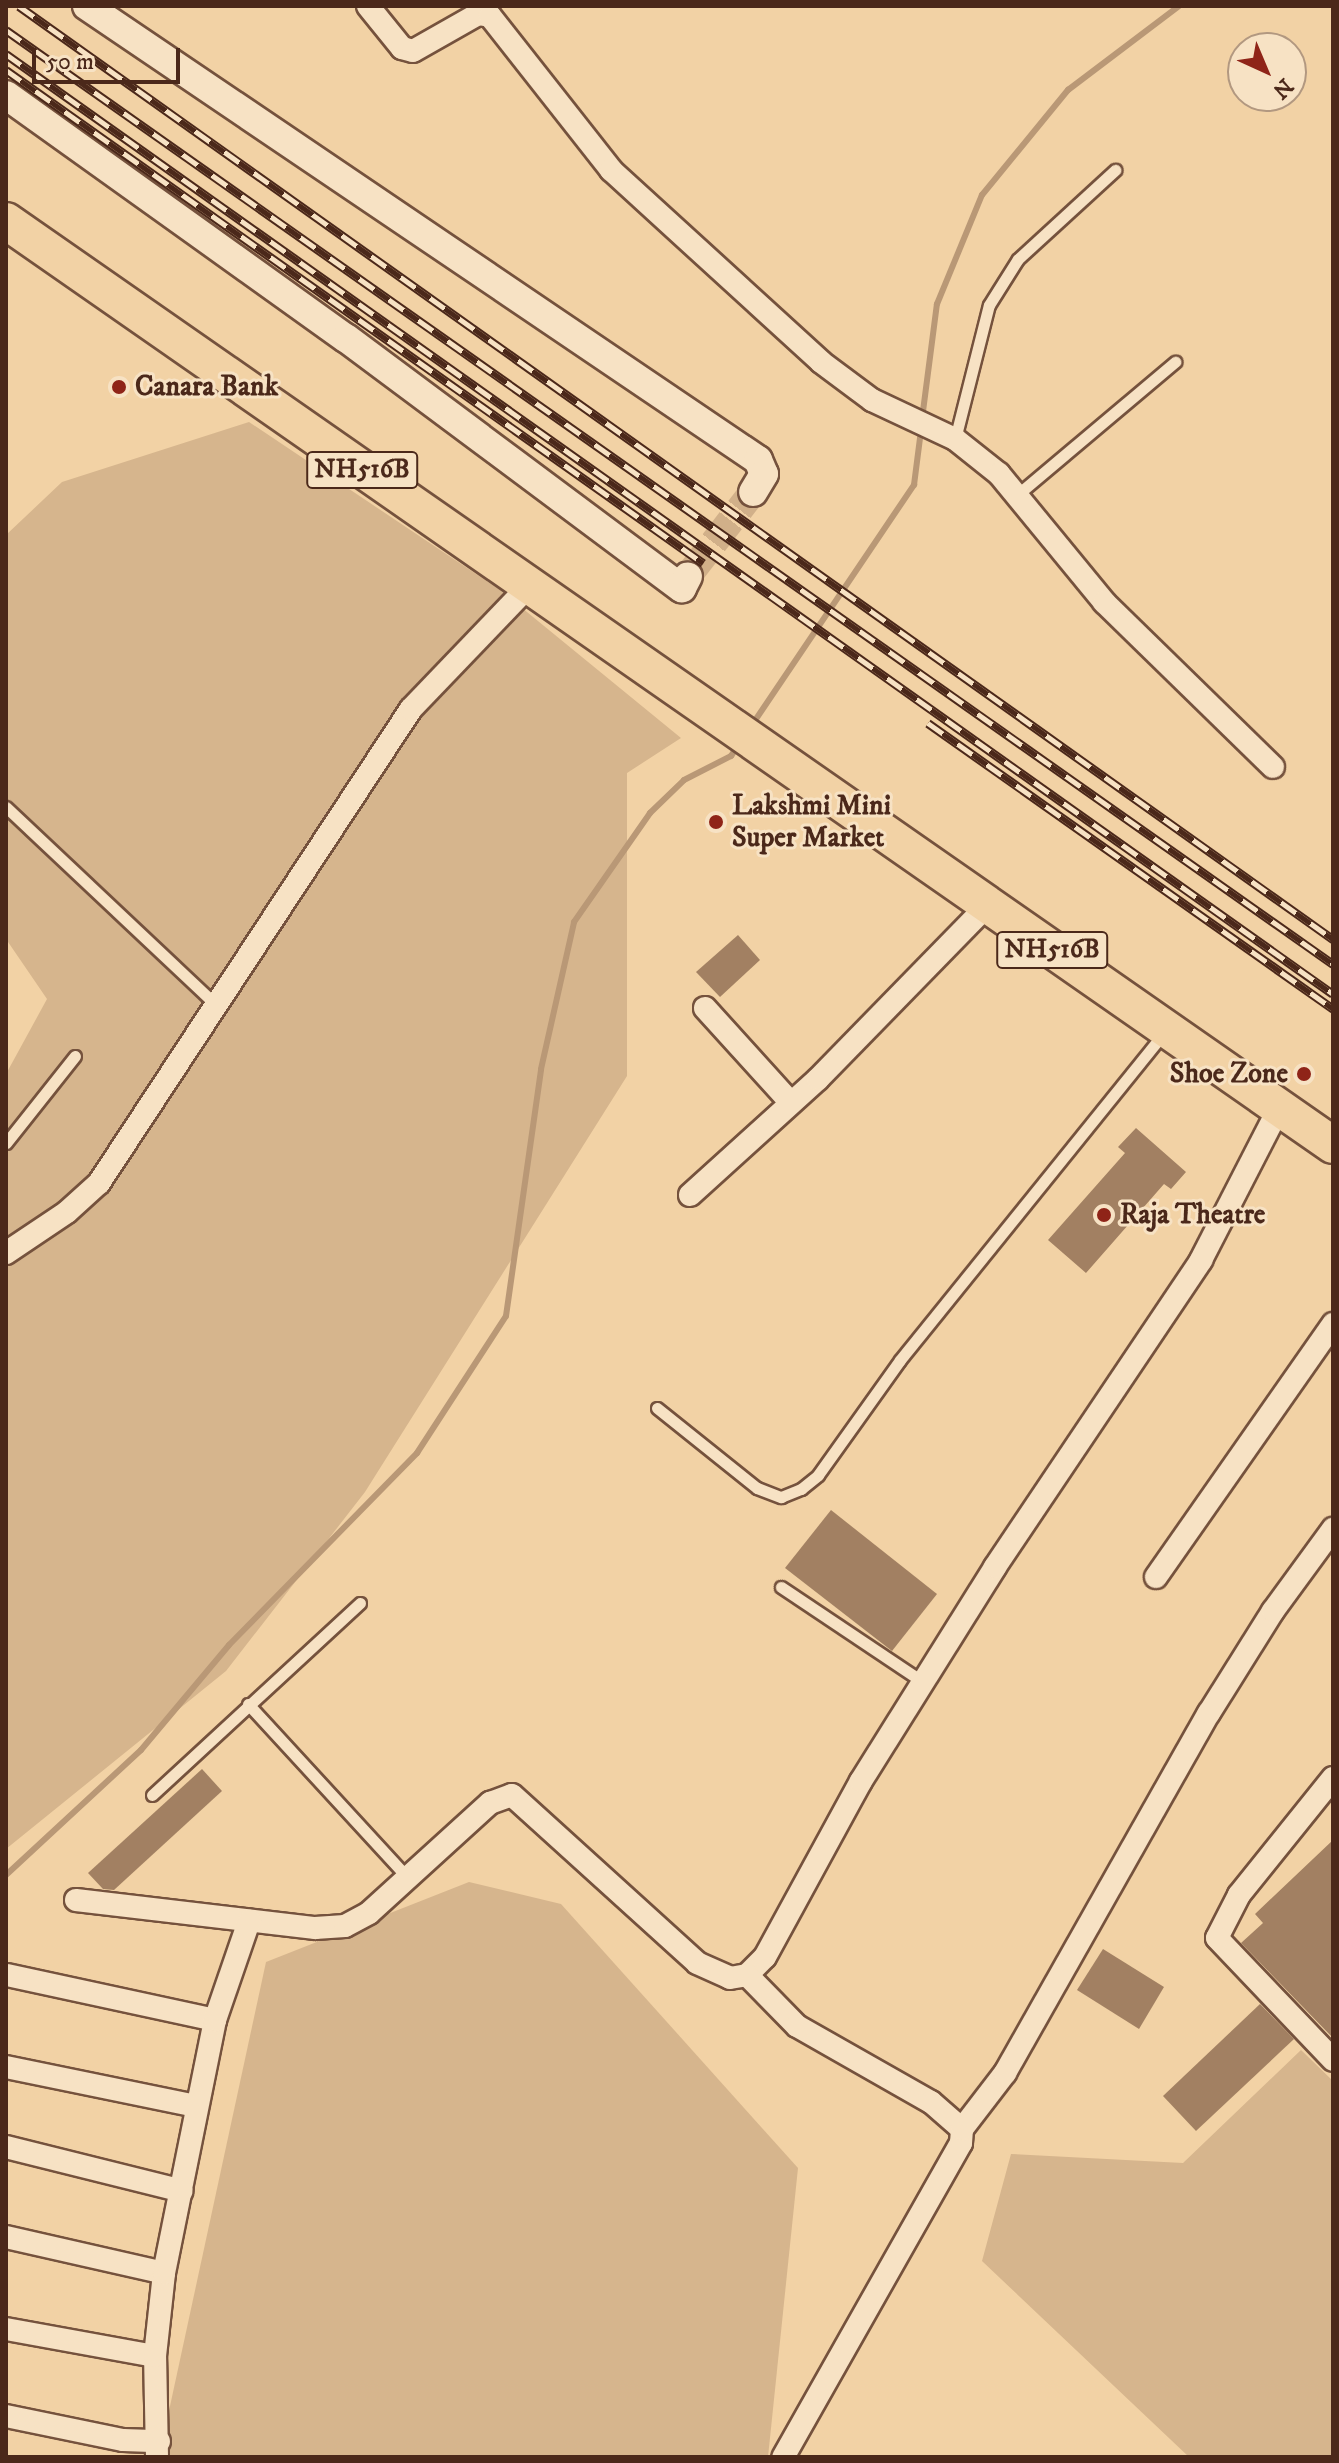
<!DOCTYPE html>
<style>
body{margin:0}
#map{position:relative;width:1339px;height:2463px;overflow:hidden;background:#f2d2a5;font-family:"IM FELL DW Pica",serif}
div>[style]{position:absolute}
.green>*{inset:0;background:#d6b58d}
.stream>*{height:6px;margin:-3px;padding:0 3px;transform-origin:3px;border-radius:3px;background:#b99876}
.building>*{inset:0;background:#a28062}
.tertiary-tunnel>*{height:28px;margin-top:-14px;transform-origin:0;background:repeating-linear-gradient(90deg,#d1b089 0 28px,transparent 0 42px)}
.roads{filter:drop-shadow(2px 0 #75523d) drop-shadow(-2px 0 #75523d) drop-shadow(0 2px #75523d) drop-shadow(0 -2px #75523d)}
.service>*{height:11px;margin:-5.5px;padding:0 5.5px;transform-origin:5.5px;border-radius:5.5px;background:#f7e2c4}
.minor>*{height:22px;margin:-11px;padding:0 11px;transform-origin:11px;border-radius:11px;background:#f7e2c4}
.tertiary>*{height:28px;margin:-14px;padding:0 14px;transform-origin:14px;border-radius:14px;background:#f7e2c4}
.trunk>*{height:36px;margin:-18px;padding:0 18px;transform-origin:18px;border-radius:18px;background:#f2d2a5}
.rail>*{height:9px;margin-top:-4.5px;transform-origin:0;background:repeating-linear-gradient(90deg,#f7e2c4 0 18px,#4b281a 0 36px);box-sizing:border-box;border-block:2px solid #4b281a}
.dots>*{width:22px;height:22px;translate:-50% -50%;box-sizing:border-box;border:4px solid #f7e2c4;border-radius:50%}
span{translate:-50% -50%;white-space:nowrap;text-align:center;line-height:1.15;-webkit-text-stroke:6px #f7e2c4;paint-order:stroke}
.shield-label span{padding:2px 6px;background:#f7e2c4;border:2px solid;border-radius:6px;-webkit-text-stroke-width:0}
.shield-label{font-size:26px;color:#4b281a;font-weight:700}
.poi-label{font-size:28px;color:#4b281a;font-weight:700}
.left{translate:0 -50%;text-align:left}
.right{translate:-100% -50%;text-align:right}
.frame{position:absolute;inset:0;border:8px solid #4b281a;pointer-events:none}
.north{position:absolute;left:1227px;top:32px;width:80px;height:80px;box-sizing:border-box;background:#f7e2c4;border:2px solid #b29880;border-radius:50%;rotate:136deg;font-size:22px;font-weight:700;line-height:32px;text-align:center;color:#4b281a}
.north::after{content:'';display:block;margin:auto;width:28px;height:36px;background:#8f2418;clip-path:polygon(50% 0,100% 100%,50% 72%,0 100%)}
.scale{position:absolute;left:32px;top:48px;width:148px;height:36px;box-sizing:border-box;border:4px solid #4b281a;border-top:0;padding-left:10px;font-size:24px;line-height:28px;white-space:nowrap;color:#4b281a;-webkit-text-stroke:6px #f7e2c4;paint-order:stroke}
</style>
<div id="map">
<div class="green">
<i style="clip-path:polygon(249px 422px,500px 590px,681px 738px,627px 773px,627px 1076px,365px 1492px,226px 1671px,6px 1849px,6px 1074px,47px 999px,6px 939px,6px 535px,62px 482px)"></i>
<i style="clip-path:polygon(469px 1882px,561px 1904px,798px 2168px,768px 2457px,159px 2457px,266px 1962px)"></i>
<i style="clip-path:polygon(1301px 2050px,1333px 2081px,1333px 2457px,1189px 2457px,982px 2261px,1011px 2154px,1183px 2163px)"></i>
</div>
<div class="stream">
<i style="left:922px;top:419px;width:116px;rotate:-82.6deg"></i>
<i style="left:937px;top:304px;width:118px;rotate:-67.6deg"></i>
<i style="left:982px;top:195px;width:136px;rotate:-50.7deg"></i>
<i style="left:1068px;top:90px;width:139px;rotate:-37.1deg"></i>
<i style="left:752px;top:725px;width:290px;rotate:-56deg"></i>
<i style="left:914px;top:485px;width:55px;rotate:-82.7deg"></i>
<i style="left:6px;top:1875px;width:184px;rotate:-42.8deg"></i>
<i style="left:141px;top:1750px;width:137px;rotate:-50deg"></i>
<i style="left:229px;top:1645px;width:269px;rotate:-45.6deg"></i>
<i style="left:417px;top:1453px;width:163px;rotate:-57deg"></i>
<i style="left:506px;top:1316px;width:249px;rotate:-81.9deg"></i>
<i style="left:541px;top:1069px;width:151px;rotate:-77.3deg"></i>
<i style="left:574px;top:922px;width:133px;rotate:-55.1deg"></i>
<i style="left:650px;top:813px;width:47px;rotate:-44.1deg"></i>
<i style="left:684px;top:780px;width:53px;rotate:-27.1deg"></i>
<i style="left:731px;top:756px;width:14px;rotate:-56deg"></i>
</div>
<div class="building">
<i style="clip-path:polygon(738px 935px,760px 960px,720px 997px,696px 972px)"></i>
<i style="clip-path:polygon(1136px 1128px,1186px 1172px,1171px 1189px,1164px 1184px,1086px 1273px,1048px 1240px,1125px 1153px,1118px 1147px)"></i>
<i style="clip-path:polygon(831px 1510px,937px 1594px,892px 1651px,785px 1568px)"></i>
<i style="clip-path:polygon(202px 1769px,222px 1791px,114px 1890px,103px 1889px,88px 1873px)"></i>
<i style="clip-path:polygon(1333px 1840px,1333px 2038px,1241px 1943px,1263px 1923px,1255px 1914px)"></i>
<i style="clip-path:polygon(1103px 1949px,1164px 1987px,1139px 2029px,1077px 1990px)"></i>
<i style="clip-path:polygon(1260px 2004px,1294px 2039px,1196px 2131px,1163px 2096px)"></i>
</div>
<div class="tertiary-tunnel">
<i style="left:688px;top:576px;width:106px;rotate:-52.3deg"></i>
</div>
<div class="roads">
<div class="service">
<i style="left:955px;top:439px;width:138px;rotate:-75.8deg"></i>
<i style="left:989px;top:305px;width:54px;rotate:-57.8deg"></i>
<i style="left:1018px;top:259px;width:132px;rotate:-42.5deg"></i>
<i style="left:1017px;top:495px;width:207px;rotate:-40.1deg"></i>
<i style="left:6px;top:807px;width:291px;rotate:43.3deg"></i>
<i style="left:6px;top:1143px;width:111px;rotate:-51.6deg"></i>
<i style="left:657px;top:1408px;width:128px;rotate:38.7deg"></i>
<i style="left:757px;top:1488px;width:26px;rotate:21deg"></i>
<i style="left:781px;top:1497px;width:22px;rotate:-22deg"></i>
<i style="left:801px;top:1489px;width:22px;rotate:-39deg"></i>
<i style="left:818px;top:1475px;width:141px;rotate:-54.5deg"></i>
<i style="left:900px;top:1360px;width:420px;rotate:-51.1deg"></i>
<i style="left:781px;top:1587px;width:171px;rotate:33.8deg"></i>
<i style="left:248px;top:1704px;width:235px;rotate:47.4deg"></i>
<i style="left:152px;top:1795px;width:283px;rotate:-42.7deg"></i>
</div>
<div class="minor">
<i style="left:368px;top:6px;width:54px;rotate:51deg"></i>
<i style="left:402px;top:48px;width:11px;rotate:15deg"></i>
<i style="left:413px;top:51px;width:75px;rotate:-29.6deg"></i>
<i style="left:478px;top:14px;width:12px;rotate:9deg"></i>
<i style="left:490px;top:16px;width:196px;rotate:51.8deg"></i>
<i style="left:611px;top:170px;width:285px;rotate:42.4deg"></i>
<i style="left:821px;top:362px;width:64px;rotate:36.7deg"></i>
<i style="left:872px;top:400px;width:92px;rotate:25.2deg"></i>
<i style="left:955px;top:439px;width:56px;rotate:38.5deg"></i>
<i style="left:999px;top:474px;width:166px;rotate:50.6deg"></i>
<i style="left:1104px;top:602px;width:236px;rotate:44.3deg"></i>
<i style="left:705px;top:1008px;width:128px;rotate:47.8deg"></i>
<i style="left:690px;top:1195px;width:173px;rotate:-42.2deg"></i>
<i style="left:818px;top:1079px;width:242px;rotate:-45.7deg"></i>
<i style="left:6px;top:1253px;width:73px;rotate:-33.9deg"></i>
<i style="left:67px;top:1212px;width:43px;rotate:-42.2deg"></i>
<i style="left:99px;top:1183px;width:567px;rotate:-56.65deg"></i>
<i style="left:411px;top:709px;width:173px;rotate:-46.2deg"></i>
<i style="left:1156px;top:1577px;width:309px;rotate:-55deg"></i>
<i style="left:1333px;top:1778px;width:150px;rotate:128.8deg"></i>
<i style="left:1239px;top:1895px;width:48px;rotate:117.1deg"></i>
<i style="left:1217px;top:1938px;width:168px;rotate:46.4deg"></i>
<i style="left:76px;top:1900px;width:241px;rotate:6.7deg"></i>
<i style="left:315px;top:1928px;width:30px;rotate:-4deg"></i>
<i style="left:345px;top:1926px;width:27px;rotate:-28deg"></i>
<i style="left:369px;top:1913px;width:164px;rotate:-42.3deg"></i>
<i style="left:490px;top:1803px;width:23px;rotate:-20deg"></i>
<i style="left:512px;top:1795px;width:250px;rotate:42.2deg"></i>
<i style="left:697px;top:1963px;width:36px;rotate:24deg"></i>
<i style="left:730px;top:1978px;width:17px;rotate:-10deg"></i>
<i style="left:747px;top:1975px;width:25px;rotate:-45deg"></i>
<i style="left:765px;top:1957px;width:200px;rotate:-61.4deg"></i>
<i style="left:861px;top:1781px;width:252px;rotate:-57.9deg"></i>
<i style="left:995px;top:1567px;width:370px;rotate:-56.1deg"></i>
<i style="left:1201px;top:1260px;width:171px;rotate:-62.8deg"></i>
<i style="left:7px;top:1975px;width:213px;rotate:12.2deg"></i>
<i style="left:747px;top:1975px;width:71px;rotate:45.6deg"></i>
<i style="left:797px;top:2026px;width:154px;rotate:29.6deg"></i>
<i style="left:931px;top:2102px;width:41px;rotate:41.1deg"></i>
<i style="left:962px;top:2129px;width:14px;rotate:94deg"></i>
<i style="left:961px;top:2143px;width:361px;rotate:119.5deg"></i>
<i style="left:6px;top:2067px;width:194px;rotate:11.6deg"></i>
<i style="left:962px;top:2129px;width:71px;rotate:-52.5deg"></i>
<i style="left:1005px;top:2073px;width:414px;rotate:-60.5deg"></i>
<i style="left:1209px;top:1713px;width:120px;rotate:-57.9deg"></i>
<i style="left:1273px;top:1611px;width:102px;rotate:-53.8deg"></i>
<i style="left:6px;top:2147px;width:181px;rotate:14deg"></i>
<i style="left:6px;top:2237px;width:162px;rotate:12.8deg"></i>
<i style="left:6px;top:2329px;width:151px;rotate:10.3deg"></i>
<i style="left:6px;top:2416px;width:119px;rotate:11.6deg"></i>
<i style="left:123px;top:2440px;width:36px;rotate:2deg"></i>
<i style="left:157px;top:2457px;width:101px;rotate:-91.1deg"></i>
<i style="left:155px;top:2356px;width:83px;rotate:-83.8deg"></i>
<i style="left:164px;top:2273px;width:258px;rotate:-78.6deg"></i>
<i style="left:215px;top:2020px;width:105px;rotate:-71deg"></i>
</div>
<div class="tertiary">
<i style="left:87px;top:6px;width:810px;rotate:34.08deg"></i>
<i style="left:758px;top:460px;width:15px;rotate:67deg"></i>
<i style="left:764px;top:474px;width:21px;rotate:121deg"></i>
<i style="left:6px;top:95px;width:418px;rotate:35.6deg"></i>
<i style="left:346px;top:338px;width:419px;rotate:36.7deg"></i>
<i style="left:682px;top:588px;width:13px;rotate:-63deg"></i>
</div>
<div class="trunk">
<i style="left:6px;top:221px;width:1617px;rotate:34.85deg"></i>
</div>
</div>
<div class="rail">
<i style="left:19px;top:6px;width:1612px;rotate:35.38deg"></i>
<i style="left:6px;top:30px;width:1623px;rotate:35.14deg"></i>
<i style="left:6px;top:54px;width:1626px;rotate:35.31deg"></i>
<i style="left:6px;top:70px;width:854px;rotate:35.27deg"></i>
<i style="left:928px;top:723px;width:496px;rotate:35.2deg"></i>
</div>
<div class="dots">
<i style="left:119px;top:387px;background:#8f2418"></i>
<i style="left:716px;top:822px;background:#8f2418"></i>
<i style="left:1304px;top:1074px;background:#8f2418"></i>
<i style="left:1104px;top:1215px;background:#8f2418"></i>
</div>
<div class="shield-label">
<span style="left:362px;top:470px">NH516B</span>
<span style="left:1052px;top:950px">NH516B</span>
</div>
<div class="poi-label">
<span class="left" style="left:135px;top:387px">Canara Bank</span>
<span class="left" style="left:732px;top:822px">Lakshmi Mini<br>Super Market</span>
<span class="right" style="left:1288px;top:1074px">Shoe Zone</span>
<span class="left" style="left:1120px;top:1215px">Raja Theatre</span>
</div>
<div class="frame"></div>
<div class="north">N</div>
<div class="scale">50 m</div>
</div>
